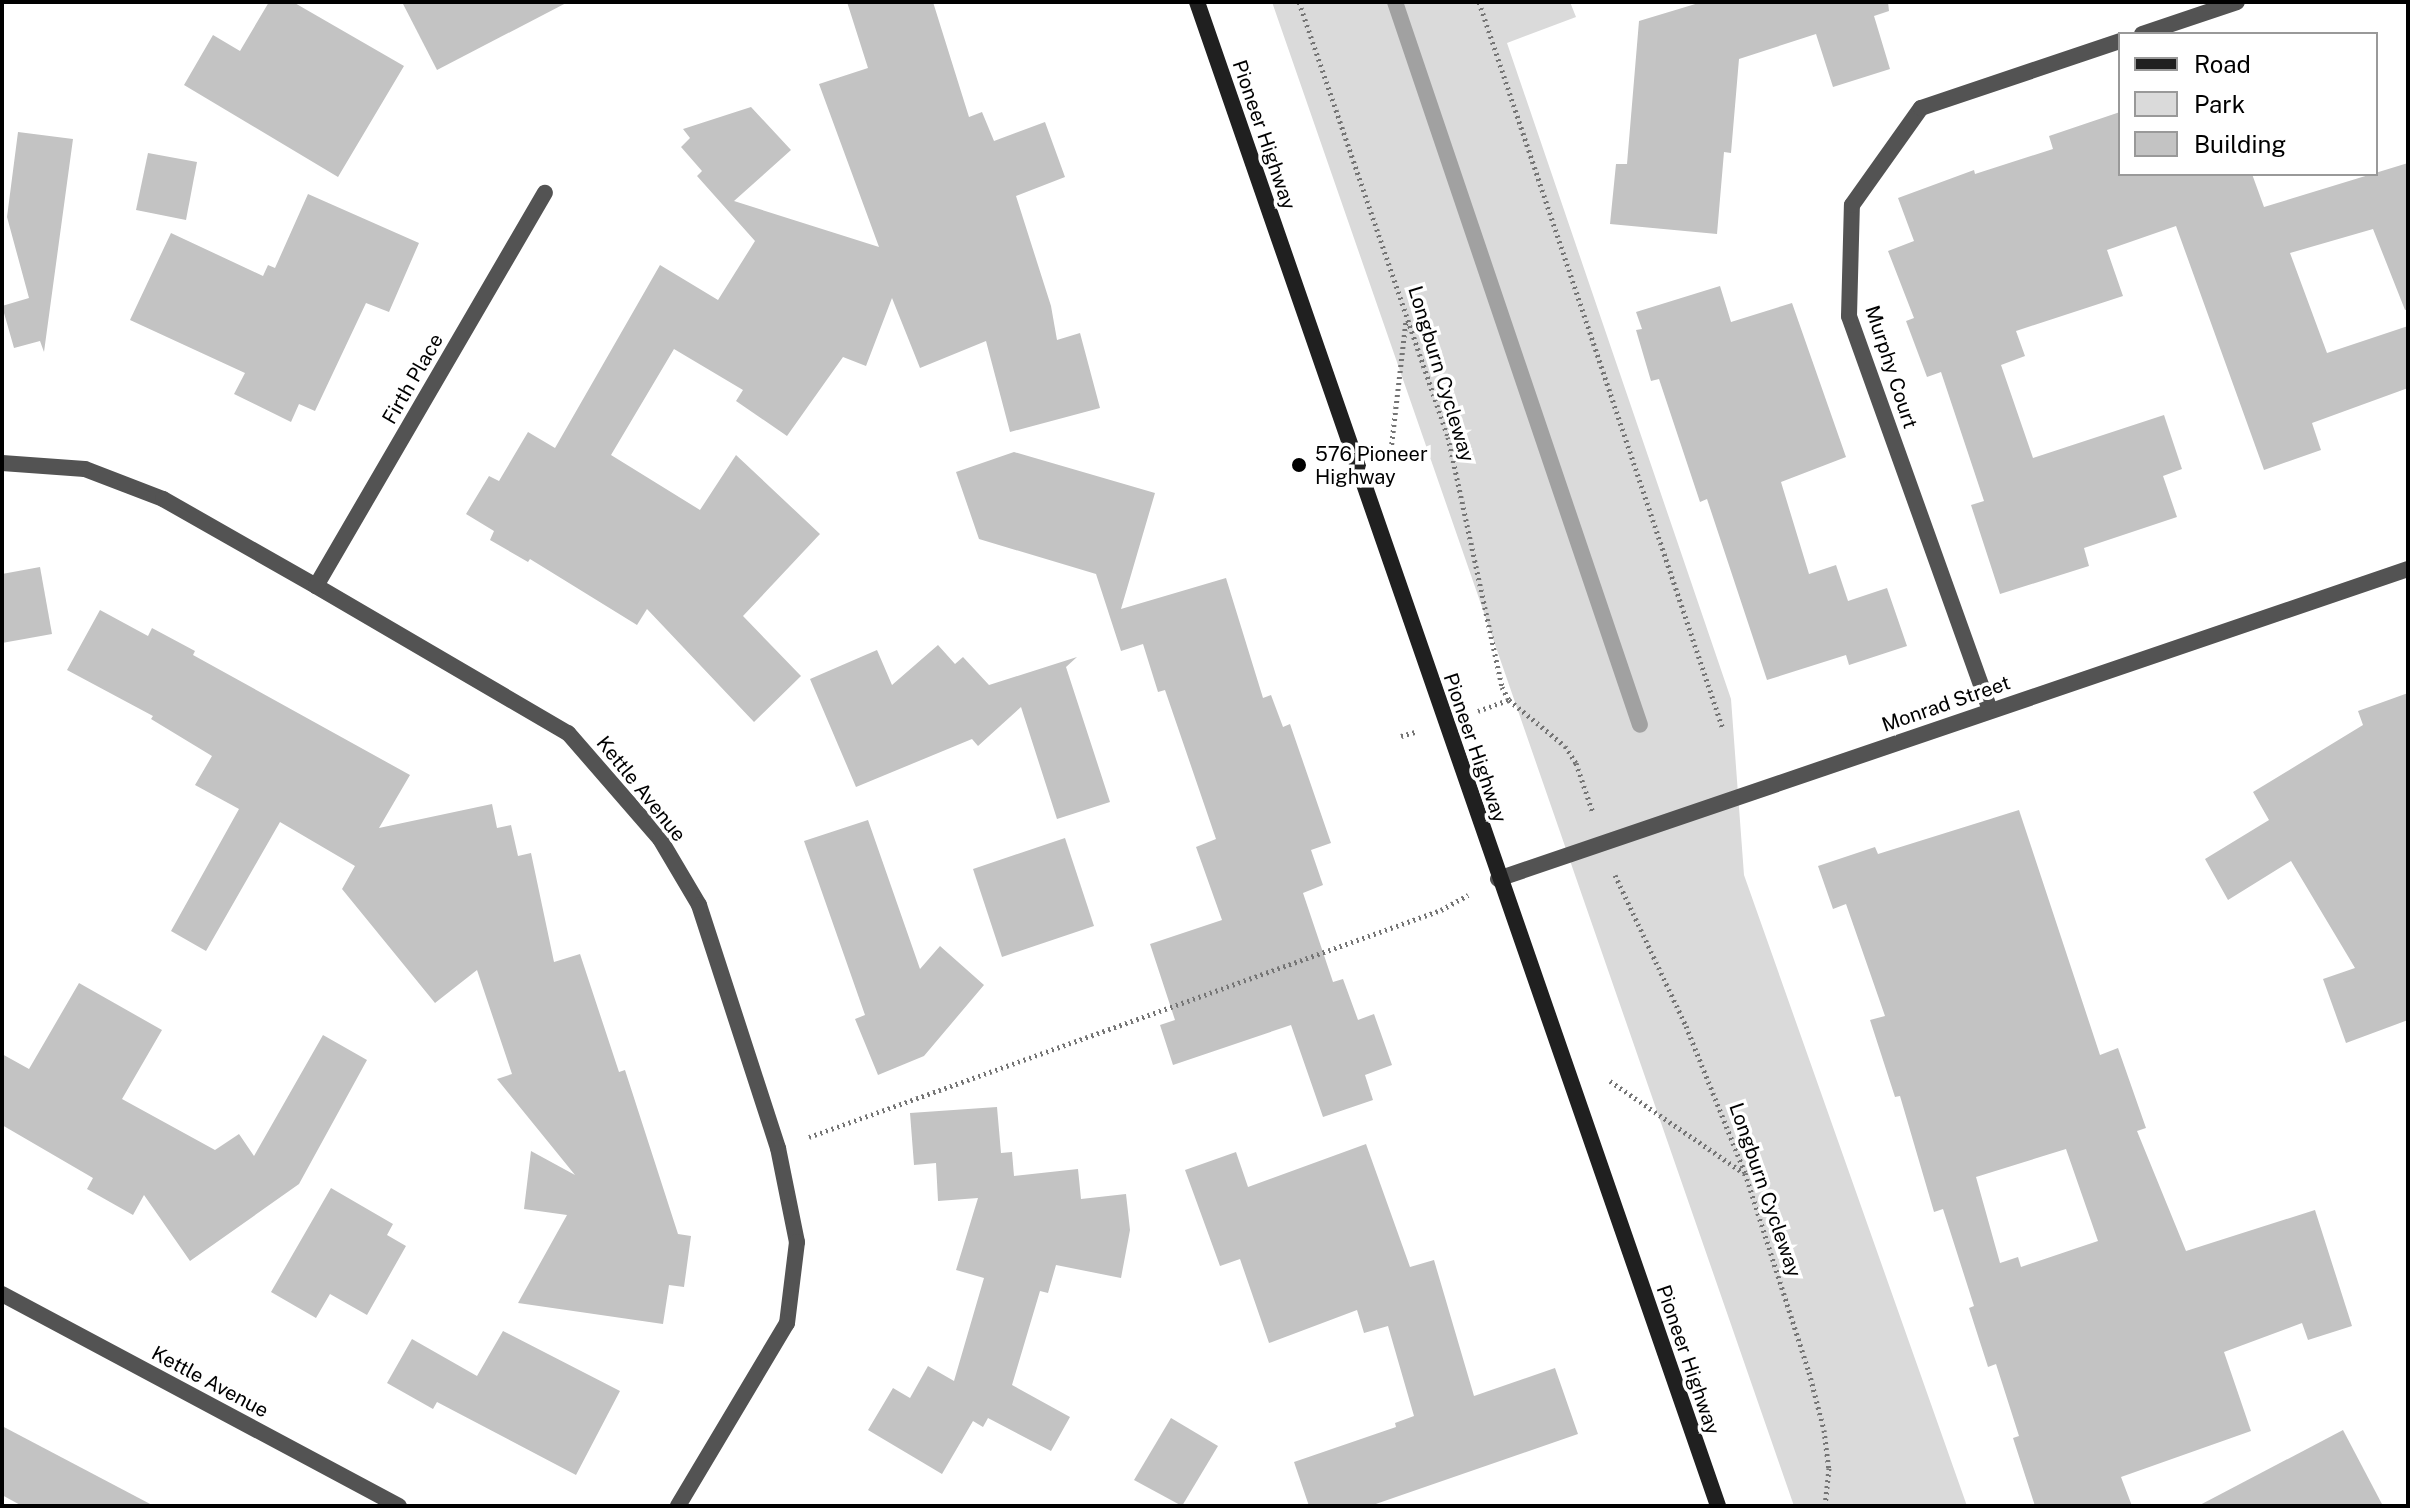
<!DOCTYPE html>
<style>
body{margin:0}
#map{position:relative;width:2410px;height:1508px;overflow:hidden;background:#fff;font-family:"Public Sans",sans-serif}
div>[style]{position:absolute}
.green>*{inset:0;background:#dadada}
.stream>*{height:16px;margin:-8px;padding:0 8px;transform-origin:8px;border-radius:8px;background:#a1a1a1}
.building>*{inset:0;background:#c3c3c3}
.path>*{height:5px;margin-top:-2.5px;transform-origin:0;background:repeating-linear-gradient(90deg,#757575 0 2px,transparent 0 6px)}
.minor>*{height:16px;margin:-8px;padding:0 8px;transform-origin:8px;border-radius:8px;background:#535353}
.tertiary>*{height:16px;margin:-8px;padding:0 8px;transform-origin:8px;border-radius:8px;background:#535353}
.secondary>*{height:16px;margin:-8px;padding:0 8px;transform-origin:8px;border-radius:8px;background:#202020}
.dots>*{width:22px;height:22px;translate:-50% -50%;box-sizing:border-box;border:4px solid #fff;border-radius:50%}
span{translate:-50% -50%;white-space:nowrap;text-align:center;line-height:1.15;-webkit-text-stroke:7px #fff;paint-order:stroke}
.street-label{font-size:20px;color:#000}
.poi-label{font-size:20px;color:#000}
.left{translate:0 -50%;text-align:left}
.frame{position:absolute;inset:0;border:4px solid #000;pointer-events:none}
.legend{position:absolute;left:2118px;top:32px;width:260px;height:144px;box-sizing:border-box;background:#fff;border:2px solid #999;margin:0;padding:10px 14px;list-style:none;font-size:24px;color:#000}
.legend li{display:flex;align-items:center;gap:16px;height:40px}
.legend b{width:40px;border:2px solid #999}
</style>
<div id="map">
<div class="green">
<i style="clip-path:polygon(1272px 2px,1570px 2px,1576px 17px,1507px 43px,1731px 699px,1744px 875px,1967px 1506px,1794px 1506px)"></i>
</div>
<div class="stream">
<i style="left:1395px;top:2px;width:763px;rotate:71.28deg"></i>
</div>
<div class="building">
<i style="clip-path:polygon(269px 2px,293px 2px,404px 66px,338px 177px,184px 85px,213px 35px,240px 51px)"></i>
<i style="clip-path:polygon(402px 2px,568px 2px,437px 70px)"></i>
<i style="clip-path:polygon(847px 2px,933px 2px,969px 117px,982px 112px,994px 141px,1045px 122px,1065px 177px,1016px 196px,1051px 306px,1057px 340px,1080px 333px,1100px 408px,1010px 432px,986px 341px,920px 368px,892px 298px,866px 366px,843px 357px,787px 436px,736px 401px,743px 390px,674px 349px,611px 455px,700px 510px,736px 455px,820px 534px,743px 616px,801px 676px,754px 722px,647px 609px,637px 625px,530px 559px,528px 562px,490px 540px,494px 531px,466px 514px,489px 476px,499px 481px,528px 432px,555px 448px,660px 265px,718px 300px,755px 241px,697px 176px,702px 171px,681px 147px,690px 138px,683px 129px,751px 107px,791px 150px,734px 201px,879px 247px,819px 84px,868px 68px)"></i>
<i style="clip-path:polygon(1702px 2px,1888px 2px,1889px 11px,1874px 16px,1890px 69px,1833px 87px,1816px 34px,1739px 59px,1731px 153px,1724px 152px,1717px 234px,1610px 224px,1616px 164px,1627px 164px,1639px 21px)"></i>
<i style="clip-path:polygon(2120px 112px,2120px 174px,2252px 174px,2264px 207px,2408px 163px,2408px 309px,2405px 310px,2373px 229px,2290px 253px,2327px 353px,2408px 326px,2408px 388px,2312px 423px,2321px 450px,2264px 470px,2176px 226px,2107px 250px,2123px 296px,2016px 331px,2025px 356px,2001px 365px,2033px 458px,2164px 415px,2182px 469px,2163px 476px,2177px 517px,2084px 548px,2089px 566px,2000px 594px,1971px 505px,1984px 501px,1941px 372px,1927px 377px,1906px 321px,1914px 318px,1888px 251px,1914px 241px,1898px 198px,1974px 170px,1975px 174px,2053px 149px,2049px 136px)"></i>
<i style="clip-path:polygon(18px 132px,73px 139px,44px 352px,40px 341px,14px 348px,2px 306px,29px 298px,7px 217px)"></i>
<i style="clip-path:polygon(148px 153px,197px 162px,186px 220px,136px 210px)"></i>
<i style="clip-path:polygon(308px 194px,419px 243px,389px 312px,366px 303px,315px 411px,299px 404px,291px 422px,234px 394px,245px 373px,130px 320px,171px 233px,263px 276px,268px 265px,275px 268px)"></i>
<i style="clip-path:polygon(1720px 286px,1731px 322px,1792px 303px,1846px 457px,1781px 482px,1809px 574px,1836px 565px,1848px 601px,1887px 588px,1907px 646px,1849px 665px,1846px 655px,1767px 680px,1707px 499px,1700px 502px,1659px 379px,1651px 381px,1636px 330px,1642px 329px,1636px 312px)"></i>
<i style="clip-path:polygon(1014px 452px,1155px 493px,1121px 609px,1226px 578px,1263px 698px,1271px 695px,1283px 727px,1290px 724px,1331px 843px,1311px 850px,1323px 885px,1303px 893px,1333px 982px,1343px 979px,1358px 1020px,1374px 1014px,1392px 1065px,1365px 1075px,1373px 1100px,1323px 1117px,1291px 1025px,1173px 1065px,1160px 1025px,1175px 1020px,1150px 944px,1222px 920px,1196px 847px,1216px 839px,1165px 690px,1158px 692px,1143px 644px,1121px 651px,1096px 574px,979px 539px,956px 472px)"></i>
<i style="clip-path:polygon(40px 567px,52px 634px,2px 643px,2px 574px)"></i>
<i style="clip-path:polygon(100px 610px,148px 636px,152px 628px,195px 651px,193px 655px,410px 775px,379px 828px,492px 804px,497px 828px,511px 825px,518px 856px,531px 853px,554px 962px,580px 954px,619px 1072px,625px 1070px,678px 1234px,691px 1236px,684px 1287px,669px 1285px,663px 1324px,518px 1303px,567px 1215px,524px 1209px,531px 1151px,575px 1175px,497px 1079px,512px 1074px,477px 970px,435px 1003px,342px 889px,355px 866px,280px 822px,206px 951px,171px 931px,239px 809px,195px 785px,212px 756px,151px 719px,153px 716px,67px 670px)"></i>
<i style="clip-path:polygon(938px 645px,955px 664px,963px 657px,989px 685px,1077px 657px,1066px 667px,1110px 802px,1057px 819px,1021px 707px,978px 746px,972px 739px,856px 787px,810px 679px,877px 650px,892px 685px)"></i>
<i style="clip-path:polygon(2408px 693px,2408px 1020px,2346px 1043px,2323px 979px,2355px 968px,2291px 861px,2228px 900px,2205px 859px,2269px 820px,2253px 792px,2363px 725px,2358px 711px)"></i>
<i style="clip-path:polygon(evenodd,2019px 810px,2100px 1055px,2118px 1048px,2146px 1128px,2137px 1131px,2186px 1251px,2315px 1210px,2352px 1326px,2308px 1340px,2302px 1323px,2224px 1352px,2251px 1431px,2121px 1477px,2132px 1506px,2035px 1506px,2013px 1438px,2019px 1436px,1996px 1364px,1988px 1367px,1969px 1308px,1974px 1306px,1943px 1209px,1934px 1212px,1900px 1096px,1895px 1097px,1870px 1020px,1885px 1016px,1846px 904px,1833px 909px,1818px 866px,1875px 847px,1878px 854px,2019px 810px,2066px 1149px,2098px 1241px,2021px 1267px,2018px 1257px,2000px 1263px,1976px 1177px,2066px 1149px)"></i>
<i style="clip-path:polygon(868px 820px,920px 969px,940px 946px,984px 985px,924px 1056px,878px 1075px,855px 1019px,865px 1015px,804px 841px)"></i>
<i style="clip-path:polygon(1065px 838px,1094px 926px,1002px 957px,973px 869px)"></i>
<i style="clip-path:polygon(79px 983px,162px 1030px,122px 1099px,215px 1150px,239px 1134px,254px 1156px,323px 1035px,367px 1060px,299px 1184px,190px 1261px,144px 1195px,133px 1215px,87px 1189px,93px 1178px,2px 1125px,2px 1054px,29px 1069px)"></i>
<i style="clip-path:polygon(997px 1107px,1001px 1153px,1012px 1152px,1014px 1176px,1078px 1169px,1081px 1199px,1126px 1194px,1130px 1230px,1121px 1278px,1056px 1265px,1048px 1293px,1040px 1291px,1012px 1385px,1070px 1417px,1051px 1451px,988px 1418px,983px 1427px,973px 1421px,942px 1474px,868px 1430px,893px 1388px,910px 1398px,928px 1366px,954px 1381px,984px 1278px,956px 1270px,978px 1198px,938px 1201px,936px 1163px,914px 1165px,910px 1113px)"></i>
<i style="clip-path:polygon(1366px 1144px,1410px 1267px,1434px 1260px,1474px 1396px,1555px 1368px,1578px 1434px,1370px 1506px,1309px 1506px,1294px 1462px,1396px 1427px,1395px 1423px,1414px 1416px,1388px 1326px,1364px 1333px,1357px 1310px,1269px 1343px,1240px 1259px,1220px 1266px,1185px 1170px,1236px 1152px,1248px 1187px)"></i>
<i style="clip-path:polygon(331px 1188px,393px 1224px,387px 1235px,406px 1246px,367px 1315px,330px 1294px,316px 1318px,271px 1292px)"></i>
<i style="clip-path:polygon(503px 1331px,620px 1391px,576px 1475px,437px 1402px,433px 1409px,387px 1383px,412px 1339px,477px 1376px)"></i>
<i style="clip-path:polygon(1171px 1418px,1218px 1446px,1182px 1506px,1134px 1480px)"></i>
<i style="clip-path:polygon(2px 1426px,154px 1506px,22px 1506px,2px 1495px)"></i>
<i style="clip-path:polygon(2343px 1430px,2383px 1506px,2198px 1506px)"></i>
</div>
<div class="path">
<i style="left:1299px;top:2px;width:460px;rotate:71.1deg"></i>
<i style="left:1448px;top:437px;width:256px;rotate:77.8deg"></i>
<i style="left:1502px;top:687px;width:15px;rotate:62deg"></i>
<i style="left:1509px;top:700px;width:72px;rotate:39.4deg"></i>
<i style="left:1565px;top:746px;width:20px;rotate:57deg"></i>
<i style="left:1576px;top:763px;width:53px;rotate:71.2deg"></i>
<i style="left:1479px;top:2px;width:767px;rotate:71.45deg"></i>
<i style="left:1391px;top:450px;width:130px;rotate:-83.4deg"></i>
<i style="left:1478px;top:711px;width:33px;rotate:-20deg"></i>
<i style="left:1401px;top:736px;width:15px;rotate:-16deg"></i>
<i style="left:1615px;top:875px;width:167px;rotate:64.8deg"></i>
<i style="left:1686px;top:1026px;width:158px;rotate:68.1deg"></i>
<i style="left:1745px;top:1173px;width:209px;rotate:72.2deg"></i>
<i style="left:1809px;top:1372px;width:60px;rotate:75.5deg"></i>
<i style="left:1824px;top:1430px;width:38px;rotate:83deg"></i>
<i style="left:1829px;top:1468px;width:38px;rotate:96deg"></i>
<i style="left:1610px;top:1081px;width:163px;rotate:34.5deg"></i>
<i style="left:809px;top:1137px;width:672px;rotate:-19.76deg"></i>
<i style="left:1441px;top:910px;width:31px;rotate:-29deg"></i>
</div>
<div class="minor">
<i style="left:2142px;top:34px;width:100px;rotate:-18.6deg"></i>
<i style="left:2px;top:463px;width:83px;rotate:4.1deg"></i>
<i style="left:85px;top:469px;width:84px;rotate:21deg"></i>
<i style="left:163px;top:499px;width:176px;rotate:29.6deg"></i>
<i style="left:316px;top:586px;width:292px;rotate:30.3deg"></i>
<i style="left:568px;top:733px;width:140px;rotate:49deg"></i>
<i style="left:660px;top:839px;width:77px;rotate:59.4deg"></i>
<i style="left:699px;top:905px;width:256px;rotate:72deg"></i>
<i style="left:778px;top:1148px;width:96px;rotate:78.6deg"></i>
<i style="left:797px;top:1242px;width:82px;rotate:97deg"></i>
<i style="left:787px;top:1323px;width:213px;rotate:120.8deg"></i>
<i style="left:316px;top:586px;width:455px;rotate:-59.8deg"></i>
<i style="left:1990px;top:710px;width:418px;rotate:-109.7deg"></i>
<i style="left:1849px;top:316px;width:111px;rotate:-88.5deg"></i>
<i style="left:1852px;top:205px;width:119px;rotate:-54.6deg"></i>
<i style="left:1921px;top:108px;width:210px;rotate:-18.6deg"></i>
<i style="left:2px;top:1294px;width:450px;rotate:28.1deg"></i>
</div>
<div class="tertiary">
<i style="left:1498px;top:879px;width:961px;rotate:-18.81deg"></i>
</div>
<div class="secondary">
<i style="left:1197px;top:2px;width:1592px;rotate:70.89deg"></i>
</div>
<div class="dots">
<i style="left:1299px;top:465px;background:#000"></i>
</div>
<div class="street-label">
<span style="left:1264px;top:135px;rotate:71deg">Pioneer Highway</span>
<span style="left:1891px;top:367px;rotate:72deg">Murphy Court</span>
<span style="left:1441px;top:374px;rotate:73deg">Longburn Cycleway</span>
<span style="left:413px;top:379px;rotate:-60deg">Firth Place</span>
<span style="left:1946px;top:704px;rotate:-19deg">Monrad Street</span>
<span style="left:1475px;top:748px;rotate:71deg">Pioneer Highway</span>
<span style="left:641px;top:789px;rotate:51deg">Kettle Avenue</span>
<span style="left:1765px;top:1190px;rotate:71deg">Longburn Cycleway</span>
<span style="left:1688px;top:1360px;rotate:71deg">Pioneer Highway</span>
<span style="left:210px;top:1382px;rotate:28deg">Kettle Avenue</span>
</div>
<div class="poi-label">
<span class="left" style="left:1315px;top:466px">576 Pioneer<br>Highway</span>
</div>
<div class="frame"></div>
<ul class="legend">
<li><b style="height:10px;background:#202020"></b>Road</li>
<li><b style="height:22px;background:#dadada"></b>Park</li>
<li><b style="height:22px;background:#c3c3c3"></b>Building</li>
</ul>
</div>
